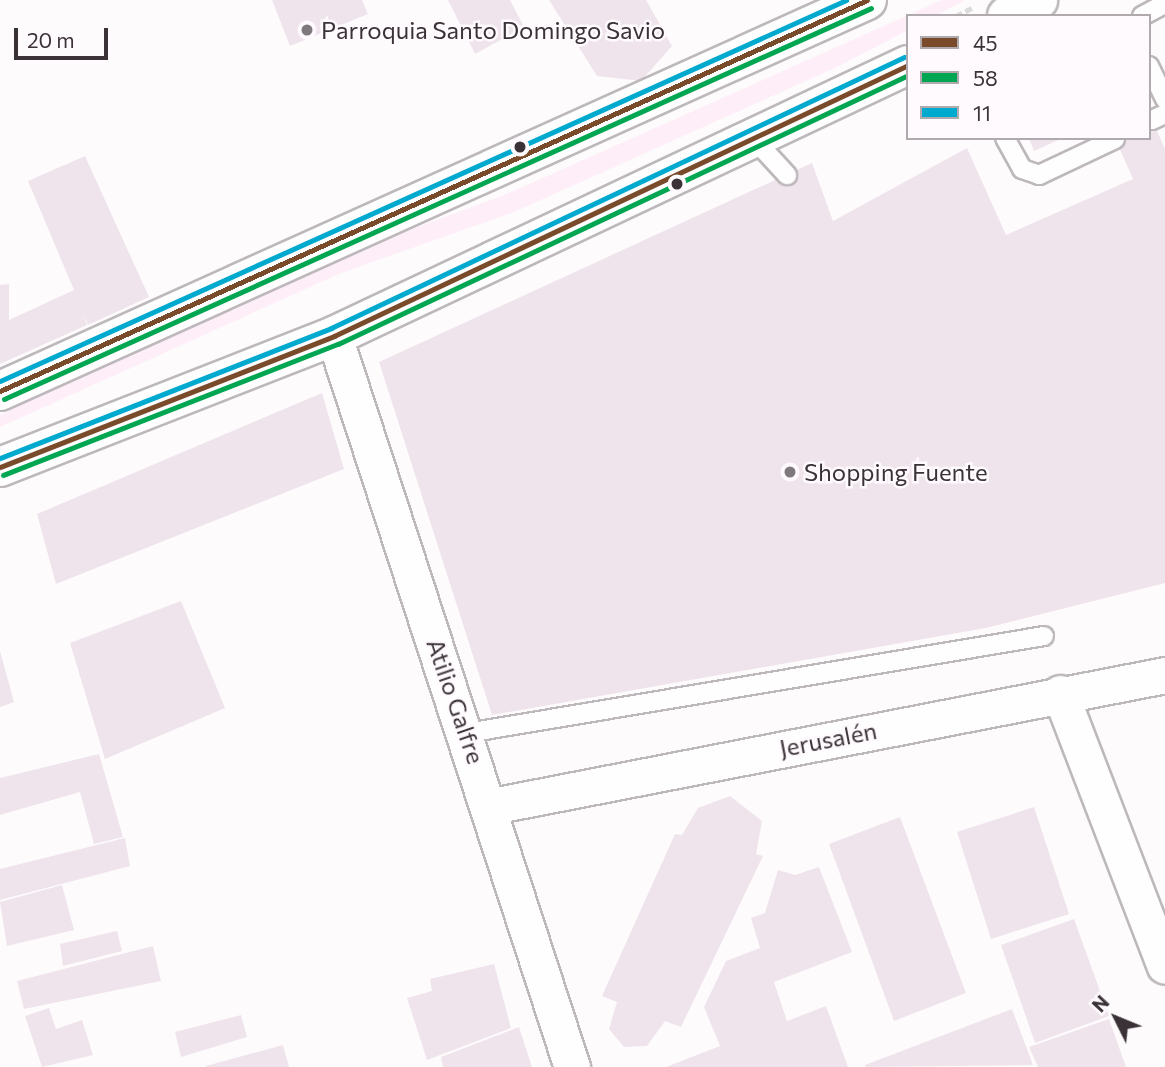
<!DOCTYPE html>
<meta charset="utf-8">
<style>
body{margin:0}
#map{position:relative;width:1165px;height:1067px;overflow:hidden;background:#fdfbfc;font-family:Commissioner,sans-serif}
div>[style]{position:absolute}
.green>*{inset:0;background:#fdeef8}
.building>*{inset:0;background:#f0e4ec}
.path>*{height:4.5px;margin-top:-2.25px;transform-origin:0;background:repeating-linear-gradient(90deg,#dcdbdc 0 7px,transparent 0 10.5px)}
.roads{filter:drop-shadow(2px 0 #bdb8bb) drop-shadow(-2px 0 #bdb8bb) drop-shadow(0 2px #bdb8bb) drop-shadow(0 -2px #bdb8bb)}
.service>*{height:18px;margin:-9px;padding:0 9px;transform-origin:9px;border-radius:9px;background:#fffeff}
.minor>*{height:35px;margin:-17.5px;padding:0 17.5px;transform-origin:17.5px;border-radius:17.5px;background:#fffeff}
.trunk>*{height:38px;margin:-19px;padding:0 19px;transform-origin:19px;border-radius:19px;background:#fffeff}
.bus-1>*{height:5px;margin:-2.5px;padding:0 2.5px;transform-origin:2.5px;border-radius:2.5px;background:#7a4b2a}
.bus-2>*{height:5px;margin:-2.5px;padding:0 2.5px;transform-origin:2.5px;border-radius:2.5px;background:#00a651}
.bus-3>*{height:5px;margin:-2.5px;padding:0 2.5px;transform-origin:2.5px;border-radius:2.5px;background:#00a9ce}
.dots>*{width:19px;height:19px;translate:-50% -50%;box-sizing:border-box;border:4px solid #fefafd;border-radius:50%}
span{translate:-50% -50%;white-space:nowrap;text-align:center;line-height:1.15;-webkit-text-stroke:5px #fefafd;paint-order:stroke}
.poi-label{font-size:24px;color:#3b3238}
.left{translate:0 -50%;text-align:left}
.street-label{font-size:24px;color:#3b3238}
.legend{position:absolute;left:906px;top:14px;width:245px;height:126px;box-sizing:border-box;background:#fefafd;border:2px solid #b0aaae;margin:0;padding:9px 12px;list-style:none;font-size:21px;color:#3b3238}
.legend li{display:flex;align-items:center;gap:14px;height:35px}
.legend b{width:35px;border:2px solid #b0aaae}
.north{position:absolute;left:1081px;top:983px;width:70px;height:70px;-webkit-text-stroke:5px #fefafd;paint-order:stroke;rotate:313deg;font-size:19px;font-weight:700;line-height:28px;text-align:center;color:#3b3238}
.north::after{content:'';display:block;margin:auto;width:24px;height:32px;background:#3b3238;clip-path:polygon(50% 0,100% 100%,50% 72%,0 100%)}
.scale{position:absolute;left:14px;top:28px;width:94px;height:32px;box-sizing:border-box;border:4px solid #3b3238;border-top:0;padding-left:9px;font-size:21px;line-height:24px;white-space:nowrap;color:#3b3238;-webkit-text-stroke:5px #fefafd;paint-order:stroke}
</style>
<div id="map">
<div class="green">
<i style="clip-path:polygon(942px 0,965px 0,935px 16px,908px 16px,908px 30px,837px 67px,514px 212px,341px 273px,0 427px,0 415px,334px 258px,507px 194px)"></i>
</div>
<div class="building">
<i style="clip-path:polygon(272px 0,362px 0,368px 14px,290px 46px)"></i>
<i style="clip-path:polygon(448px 0,510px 0,524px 27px,475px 54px)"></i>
<i style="clip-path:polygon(549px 0,646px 0,672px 46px,641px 81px,597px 76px)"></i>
<i style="clip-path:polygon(1149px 113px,1165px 149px,1165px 583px,986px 628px,492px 715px,379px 362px,812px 163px,833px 221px,967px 148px,1006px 235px,1133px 179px,1115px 138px,1149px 138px)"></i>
<i style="clip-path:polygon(1029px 138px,1063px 138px,1034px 151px)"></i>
<i style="clip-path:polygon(85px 156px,149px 297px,88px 325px,83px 314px,87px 325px,0 364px,0 285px,9px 284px,9px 320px,74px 290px,28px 181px)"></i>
<i style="clip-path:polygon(322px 393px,344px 469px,56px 584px,37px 514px)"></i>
<i style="clip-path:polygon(181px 601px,225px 708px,105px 759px,70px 643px)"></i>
<i style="clip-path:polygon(0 651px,14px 702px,0 707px)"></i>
<i style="clip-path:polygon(99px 754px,123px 837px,94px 844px,80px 792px,0 815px,0 778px)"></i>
<i style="clip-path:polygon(730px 796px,762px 821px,756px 854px,763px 856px,681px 1027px,665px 1021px,647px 1046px,624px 1047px,609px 1029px,617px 1002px,602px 996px,675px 834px,682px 835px,698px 808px)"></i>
<i style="clip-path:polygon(1034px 807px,1069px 914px,991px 939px,957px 832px)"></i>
<i style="clip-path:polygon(900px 817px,966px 993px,894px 1021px,829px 844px)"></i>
<i style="clip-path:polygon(125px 838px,130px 866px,0 900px,0 869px)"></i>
<i style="clip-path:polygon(819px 867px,852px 952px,774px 982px,787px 1021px,826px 1006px,848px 1067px,666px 1067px,720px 1046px,704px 1007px,726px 961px,760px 948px,751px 918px,765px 913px,778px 870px,795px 875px)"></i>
<i style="clip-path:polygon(62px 885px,74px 930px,7px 946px,0 902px)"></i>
<i style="clip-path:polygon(1074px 919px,1109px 1016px,1035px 1043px,1001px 945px)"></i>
<i style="clip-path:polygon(117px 931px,122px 951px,63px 966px,60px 944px)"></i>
<i style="clip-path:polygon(153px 946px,161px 981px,24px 1009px,17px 981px)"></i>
<i style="clip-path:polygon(494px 964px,511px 1028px,427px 1060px,407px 998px,432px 991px,430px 979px)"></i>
<i style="clip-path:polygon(49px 1008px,56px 1029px,82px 1020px,93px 1055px,42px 1067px,25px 1016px)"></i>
<i style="clip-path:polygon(1012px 1009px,1033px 1065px,866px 1067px,865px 1065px)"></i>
<i style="clip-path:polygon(241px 1015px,247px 1037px,181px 1057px,175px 1032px)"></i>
<i style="clip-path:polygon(1109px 1019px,1126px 1067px,1038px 1067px,1029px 1047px)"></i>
<i style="clip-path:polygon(519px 1027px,532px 1067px,443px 1067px,441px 1057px)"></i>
<i style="clip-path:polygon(283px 1045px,289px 1067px,206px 1067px,206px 1066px)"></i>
</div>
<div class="path">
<i style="left:956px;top:16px;width:20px;rotate:-27deg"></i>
</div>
<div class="roads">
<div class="service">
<i style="left:1142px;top:16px;width:26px;rotate:-28deg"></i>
<i style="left:1149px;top:66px;width:37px;rotate:64deg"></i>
<i style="left:1152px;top:120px;width:14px;rotate:-25deg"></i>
<i style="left:752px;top:137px;width:52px;rotate:47.4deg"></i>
<i style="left:1005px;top:138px;width:35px;rotate:61deg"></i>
<i style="left:1022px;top:169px;width:18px;rotate:19deg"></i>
<i style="left:1039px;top:175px;width:84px;rotate:-25.3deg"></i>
<i style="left:467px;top:733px;width:585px;rotate:-9.54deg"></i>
</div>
<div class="minor">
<i style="left:334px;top:336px;width:769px;rotate:71.97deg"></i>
<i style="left:1060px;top:693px;width:292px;rotate:69deg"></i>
<i style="left:492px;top:806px;width:686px;rotate:-11.01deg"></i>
</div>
<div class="trunk">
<i style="left:1007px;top:16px;width:35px;rotate:-27deg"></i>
<i style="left:0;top:391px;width:951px;rotate:-24.27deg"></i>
<i style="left:0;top:467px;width:359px;rotate:-21.4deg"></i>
<i style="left:334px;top:336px;width:635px;rotate:-25.27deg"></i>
</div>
</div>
<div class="bus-1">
<i style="left:0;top:391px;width:951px;rotate:-24.27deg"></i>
<i style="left:0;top:467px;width:359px;rotate:-21.4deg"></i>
<i style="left:334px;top:336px;width:635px;rotate:-25.27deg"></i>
</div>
<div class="bus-2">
<i style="left:4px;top:399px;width:951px;rotate:-24.27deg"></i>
<i style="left:3px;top:475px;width:360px;rotate:-21.4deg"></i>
<i style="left:338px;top:344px;width:630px;rotate:-25.26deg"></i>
</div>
<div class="bus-3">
<i style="left:0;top:381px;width:928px;rotate:-24.24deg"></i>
<i style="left:0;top:458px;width:356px;rotate:-21.4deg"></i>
<i style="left:331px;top:328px;width:634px;rotate:-25.31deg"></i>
</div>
<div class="dots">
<i style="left:307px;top:30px;background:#7f787d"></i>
<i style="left:520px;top:147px;background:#3b3238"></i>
<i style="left:677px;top:184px;background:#3b3238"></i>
<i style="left:790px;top:472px;background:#7f787d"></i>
</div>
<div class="poi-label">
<span class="left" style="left:321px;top:30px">Parroquia Santo Domingo Savio</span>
<span class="left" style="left:804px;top:472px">Shopping Fuente</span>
</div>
<div class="street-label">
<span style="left:456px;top:701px;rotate:71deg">Atilio Galfre</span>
<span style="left:828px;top:739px;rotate:-11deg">Jerusalén</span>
</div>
<ul class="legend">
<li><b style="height:9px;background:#7a4b2a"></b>45</li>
<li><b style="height:9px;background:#00a651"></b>58</li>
<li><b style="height:9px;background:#00a9ce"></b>11</li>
</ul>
<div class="north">N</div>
<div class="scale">20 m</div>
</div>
